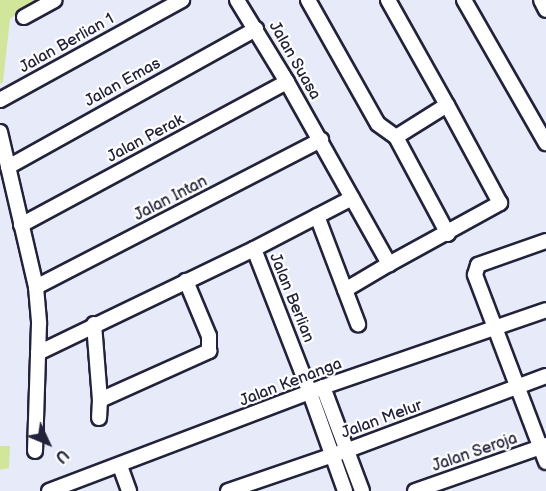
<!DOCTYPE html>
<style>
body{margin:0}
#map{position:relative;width:546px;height:491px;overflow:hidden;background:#e7eaf9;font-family:"Balsamiq Sans",sans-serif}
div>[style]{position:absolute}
.green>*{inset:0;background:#d2e69b}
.roads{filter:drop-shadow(2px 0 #22223b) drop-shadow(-2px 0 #22223b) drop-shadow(0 2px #22223b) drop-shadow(0 -2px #22223b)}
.minor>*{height:14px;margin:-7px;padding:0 7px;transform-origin:7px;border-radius:7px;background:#fff}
span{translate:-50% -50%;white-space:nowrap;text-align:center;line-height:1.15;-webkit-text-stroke:4.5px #fff;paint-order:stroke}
.street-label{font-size:16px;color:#22223b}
.north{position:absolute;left:18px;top:413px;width:60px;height:60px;-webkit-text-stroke:4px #fff;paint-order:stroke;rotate:134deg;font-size:16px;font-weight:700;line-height:24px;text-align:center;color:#22223b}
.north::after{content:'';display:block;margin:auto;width:21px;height:27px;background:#22223b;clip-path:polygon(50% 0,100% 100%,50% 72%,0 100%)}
</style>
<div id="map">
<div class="green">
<i style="clip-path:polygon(0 0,35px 0,10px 19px,3px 82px,0 84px)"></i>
<i style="clip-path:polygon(0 446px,10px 446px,9px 468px,0 470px)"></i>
</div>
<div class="roads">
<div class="minor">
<i style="left:308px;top:0;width:142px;rotate:60.6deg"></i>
<i style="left:378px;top:124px;width:22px;rotate:36deg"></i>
<i style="left:396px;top:137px;width:110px;rotate:61.8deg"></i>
<i style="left:388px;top:0;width:120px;rotate:60.7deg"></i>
<i style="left:447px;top:105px;width:60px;rotate:147.9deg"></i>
<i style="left:464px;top:0;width:165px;rotate:60.2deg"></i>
<i style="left:541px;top:0;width:11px;rotate:63deg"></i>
<i style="left:24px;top:17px;width:35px;rotate:-29deg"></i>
<i style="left:0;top:100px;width:208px;rotate:-28.8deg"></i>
<i style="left:0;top:132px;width:159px;rotate:76.9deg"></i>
<i style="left:36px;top:287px;width:37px;rotate:85deg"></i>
<i style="left:39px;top:324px;width:127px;rotate:91.8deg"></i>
<i style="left:8px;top:167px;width:284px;rotate:-29.1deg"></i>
<i style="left:352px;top:198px;width:76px;rotate:60.7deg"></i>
<i style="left:389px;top:264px;width:127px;rotate:-28.8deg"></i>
<i style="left:500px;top:203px;width:111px;rotate:-118.4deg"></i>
<i style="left:317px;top:216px;width:116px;rotate:69.2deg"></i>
<i style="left:21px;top:225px;width:302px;rotate:-28.3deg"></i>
<i style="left:546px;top:241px;width:72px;rotate:160.6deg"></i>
<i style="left:478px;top:265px;width:10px;rotate:107deg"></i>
<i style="left:475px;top:275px;width:200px;rotate:69.2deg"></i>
<i style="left:254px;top:249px;width:155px;rotate:68.7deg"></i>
<i style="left:310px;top:393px;width:104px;rotate:70.3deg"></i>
<i style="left:36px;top:287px;width:321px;rotate:-27.3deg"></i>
<i style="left:345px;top:290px;width:51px;rotate:-30.6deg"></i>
<i style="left:94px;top:324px;width:76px;rotate:85.5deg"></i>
<i style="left:100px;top:400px;width:18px;rotate:93deg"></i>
<i style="left:38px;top:353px;width:240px;rotate:-25.7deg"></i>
<i style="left:254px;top:249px;width:110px;rotate:-27.5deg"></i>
<i style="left:352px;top:198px;width:133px;rotate:-119.3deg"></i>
<i style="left:287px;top:82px;width:96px;rotate:-121.4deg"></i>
<i style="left:323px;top:387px;width:111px;rotate:69.4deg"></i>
<i style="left:100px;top:400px;width:120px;rotate:-24.2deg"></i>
<i style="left:209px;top:351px;width:15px;rotate:-90deg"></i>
<i style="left:209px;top:336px;width:60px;rotate:-112.7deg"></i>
<i style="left:120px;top:466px;width:27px;rotate:70deg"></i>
<i style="left:49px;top:491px;width:293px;rotate:-20.8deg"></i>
<i style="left:323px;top:387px;width:236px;rotate:-19deg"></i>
<i style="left:228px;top:491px;width:127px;rotate:-18.9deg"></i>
<i style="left:348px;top:450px;width:211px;rotate:-20.5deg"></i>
<i style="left:415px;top:491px;width:139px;rotate:-19.3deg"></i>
</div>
</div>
<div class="street-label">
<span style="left:67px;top:44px;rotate:-29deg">Jalan Berlian 1</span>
<span style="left:294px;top:61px;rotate:60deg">Jalan Suasa</span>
<span style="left:123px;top:83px;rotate:-29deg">Jalan Emas</span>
<span style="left:146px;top:139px;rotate:-28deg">Jalan Perak</span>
<span style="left:171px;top:199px;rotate:-27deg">Jalan Intan</span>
<span style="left:291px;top:298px;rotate:68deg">Jalan Berlian</span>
<span style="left:291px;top:383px;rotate:-21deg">Jalan Kenanga</span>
<span style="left:382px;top:420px;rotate:-20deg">Jalan Melur</span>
<span style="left:475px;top:453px;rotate:-19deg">Jalan Seroja</span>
</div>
<div class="north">U</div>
</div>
